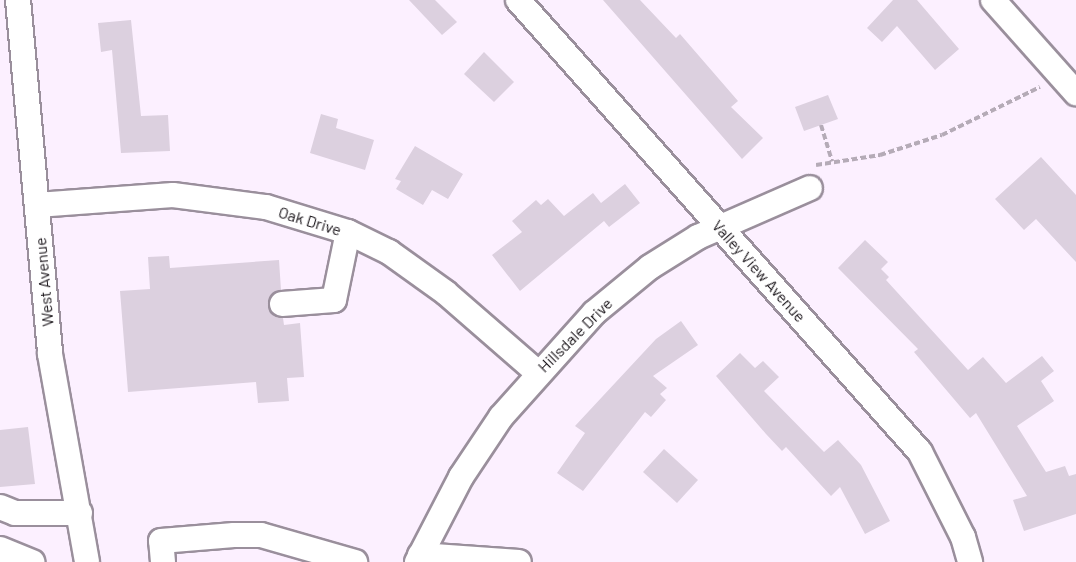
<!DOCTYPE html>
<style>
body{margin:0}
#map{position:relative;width:1076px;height:562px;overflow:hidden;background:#fcf0ff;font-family:Barlow,sans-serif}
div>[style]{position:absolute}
.building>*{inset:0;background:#dcd0df}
.path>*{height:4px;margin-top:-2px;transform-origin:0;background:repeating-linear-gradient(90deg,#b5abb7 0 6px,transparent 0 9px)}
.roads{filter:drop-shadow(2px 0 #9a8f9c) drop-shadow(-2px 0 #9a8f9c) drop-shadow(0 2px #9a8f9c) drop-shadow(0 -2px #9a8f9c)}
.minor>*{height:24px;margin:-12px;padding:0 12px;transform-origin:12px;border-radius:12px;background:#fff}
span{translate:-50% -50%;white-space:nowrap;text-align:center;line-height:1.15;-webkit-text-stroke:4.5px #fff;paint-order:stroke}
.street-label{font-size:16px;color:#1b161b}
</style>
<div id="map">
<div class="building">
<i style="clip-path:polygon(409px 0,435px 0,457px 22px,442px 35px)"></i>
<i style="clip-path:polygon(603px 0,640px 0,676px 38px,680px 34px,738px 101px,731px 107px,763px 138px,742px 159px)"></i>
<i style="clip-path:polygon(893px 0,917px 0,959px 49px,935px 70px,897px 26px,882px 42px,867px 28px)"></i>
<i style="clip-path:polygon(131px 20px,141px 116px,168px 115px,170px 151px,121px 153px,112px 50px,101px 52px,98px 23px)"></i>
<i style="clip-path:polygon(484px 52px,514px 82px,494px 102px,464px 74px)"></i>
<i style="clip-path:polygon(828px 95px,838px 119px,804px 131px,795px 107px)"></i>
<i style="clip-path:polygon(321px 114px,338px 119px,336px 128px,374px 140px,365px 170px,310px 153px)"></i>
<i style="clip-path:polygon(415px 146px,463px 174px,448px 199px,432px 190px,423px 205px,396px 189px,401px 181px,395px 179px)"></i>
<i style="clip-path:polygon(1041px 157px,1076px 195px,1076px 262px,1036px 219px,1024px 230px,995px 199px)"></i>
<i style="clip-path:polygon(625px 184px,640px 203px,609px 227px,604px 221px,520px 291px,492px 255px,522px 232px,512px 221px,536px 200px,541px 205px,548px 199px,564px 216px,593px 193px,601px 203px)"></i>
<i style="clip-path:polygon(865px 240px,888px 262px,881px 269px,889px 277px,886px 280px,968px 370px,983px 357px,1006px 383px,1042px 356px,1054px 371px,1041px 381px,1054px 401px,1017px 426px,1046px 472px,1065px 466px,1069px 476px,1076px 474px,1076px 514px,1024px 531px,1013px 500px,1027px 496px,976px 413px,970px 418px,914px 352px,918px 349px,838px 268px)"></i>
<i style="clip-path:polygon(169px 256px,170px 268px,279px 260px,281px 290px,269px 297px,268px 306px,275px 317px,283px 318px,284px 325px,300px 323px,304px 377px,287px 378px,289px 401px,258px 403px,256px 382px,128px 392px,120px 291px,150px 289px,148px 257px)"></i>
<i style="clip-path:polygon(681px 321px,698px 345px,653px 376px,667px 388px,660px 394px,666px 400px,651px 417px,645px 412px,583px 491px,557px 473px,585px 433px,575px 426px,656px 339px)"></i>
<i style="clip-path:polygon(740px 353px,755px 368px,763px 361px,779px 377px,764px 391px,824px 452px,838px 440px,861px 465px,890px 521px,865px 534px,840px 487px,831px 496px,786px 447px,782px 451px,766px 434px,716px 376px)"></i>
<i style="clip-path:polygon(28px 427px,35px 484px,0 487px,0 430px)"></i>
<i style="clip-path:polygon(664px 449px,698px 480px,677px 503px,643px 472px)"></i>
</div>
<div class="path">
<i style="left:821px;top:125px;width:38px;rotate:73deg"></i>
<i style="left:816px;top:165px;width:65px;rotate:-8.9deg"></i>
<i style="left:880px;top:155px;width:65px;rotate:-17.9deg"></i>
<i style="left:942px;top:135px;width:109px;rotate:-26.1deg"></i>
</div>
<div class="roads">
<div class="minor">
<i style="left:18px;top:0;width:355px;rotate:84.8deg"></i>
<i style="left:50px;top:354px;width:211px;rotate:79.9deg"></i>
<i style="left:518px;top:0;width:605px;rotate:48.35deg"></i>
<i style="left:920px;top:452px;width:95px;rotate:63.2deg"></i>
<i style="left:963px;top:537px;width:26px;rotate:74deg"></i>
<i style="left:993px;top:0;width:125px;rotate:48.3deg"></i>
<i style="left:37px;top:205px;width:136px;rotate:-4.2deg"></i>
<i style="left:173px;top:195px;width:94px;rotate:7.4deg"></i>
<i style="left:266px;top:207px;width:86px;rotate:17deg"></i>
<i style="left:348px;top:232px;width:46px;rotate:26deg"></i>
<i style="left:389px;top:252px;width:70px;rotate:35.7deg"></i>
<i style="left:446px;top:293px;width:121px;rotate:41deg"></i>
<i style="left:282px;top:304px;width:52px;rotate:-4.4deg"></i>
<i style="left:334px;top:300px;width:69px;rotate:-78.4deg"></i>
<i style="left:0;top:507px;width:16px;rotate:22deg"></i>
<i style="left:15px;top:513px;width:65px"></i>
<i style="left:0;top:549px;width:35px;rotate:22deg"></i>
<i style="left:420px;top:555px;width:99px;rotate:4deg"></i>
<i style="left:163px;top:562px;width:21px;rotate:-95deg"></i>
<i style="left:161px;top:541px;width:73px;rotate:-4.7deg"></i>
<i style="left:234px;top:535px;width:27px"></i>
<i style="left:261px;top:535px;width:98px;rotate:16deg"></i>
<i style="left:417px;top:562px;width:96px;rotate:-62.6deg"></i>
<i style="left:461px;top:477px;width:72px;rotate:-56.3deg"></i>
<i style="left:501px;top:417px;width:140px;rotate:-48.2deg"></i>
<i style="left:594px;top:313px;width:72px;rotate:-39.4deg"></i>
<i style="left:650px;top:267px;width:57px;rotate:-32deg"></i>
<i style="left:698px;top:237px;width:122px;rotate:-23.6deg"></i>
</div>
</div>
<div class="street-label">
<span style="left:310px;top:221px;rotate:17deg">Oak Drive</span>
<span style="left:759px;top:271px;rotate:48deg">Valley View Avenue</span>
<span style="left:44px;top:282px;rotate:-95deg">West Avenue</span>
<span style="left:575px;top:335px;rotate:-45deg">Hillsdale Drive</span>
</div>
</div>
